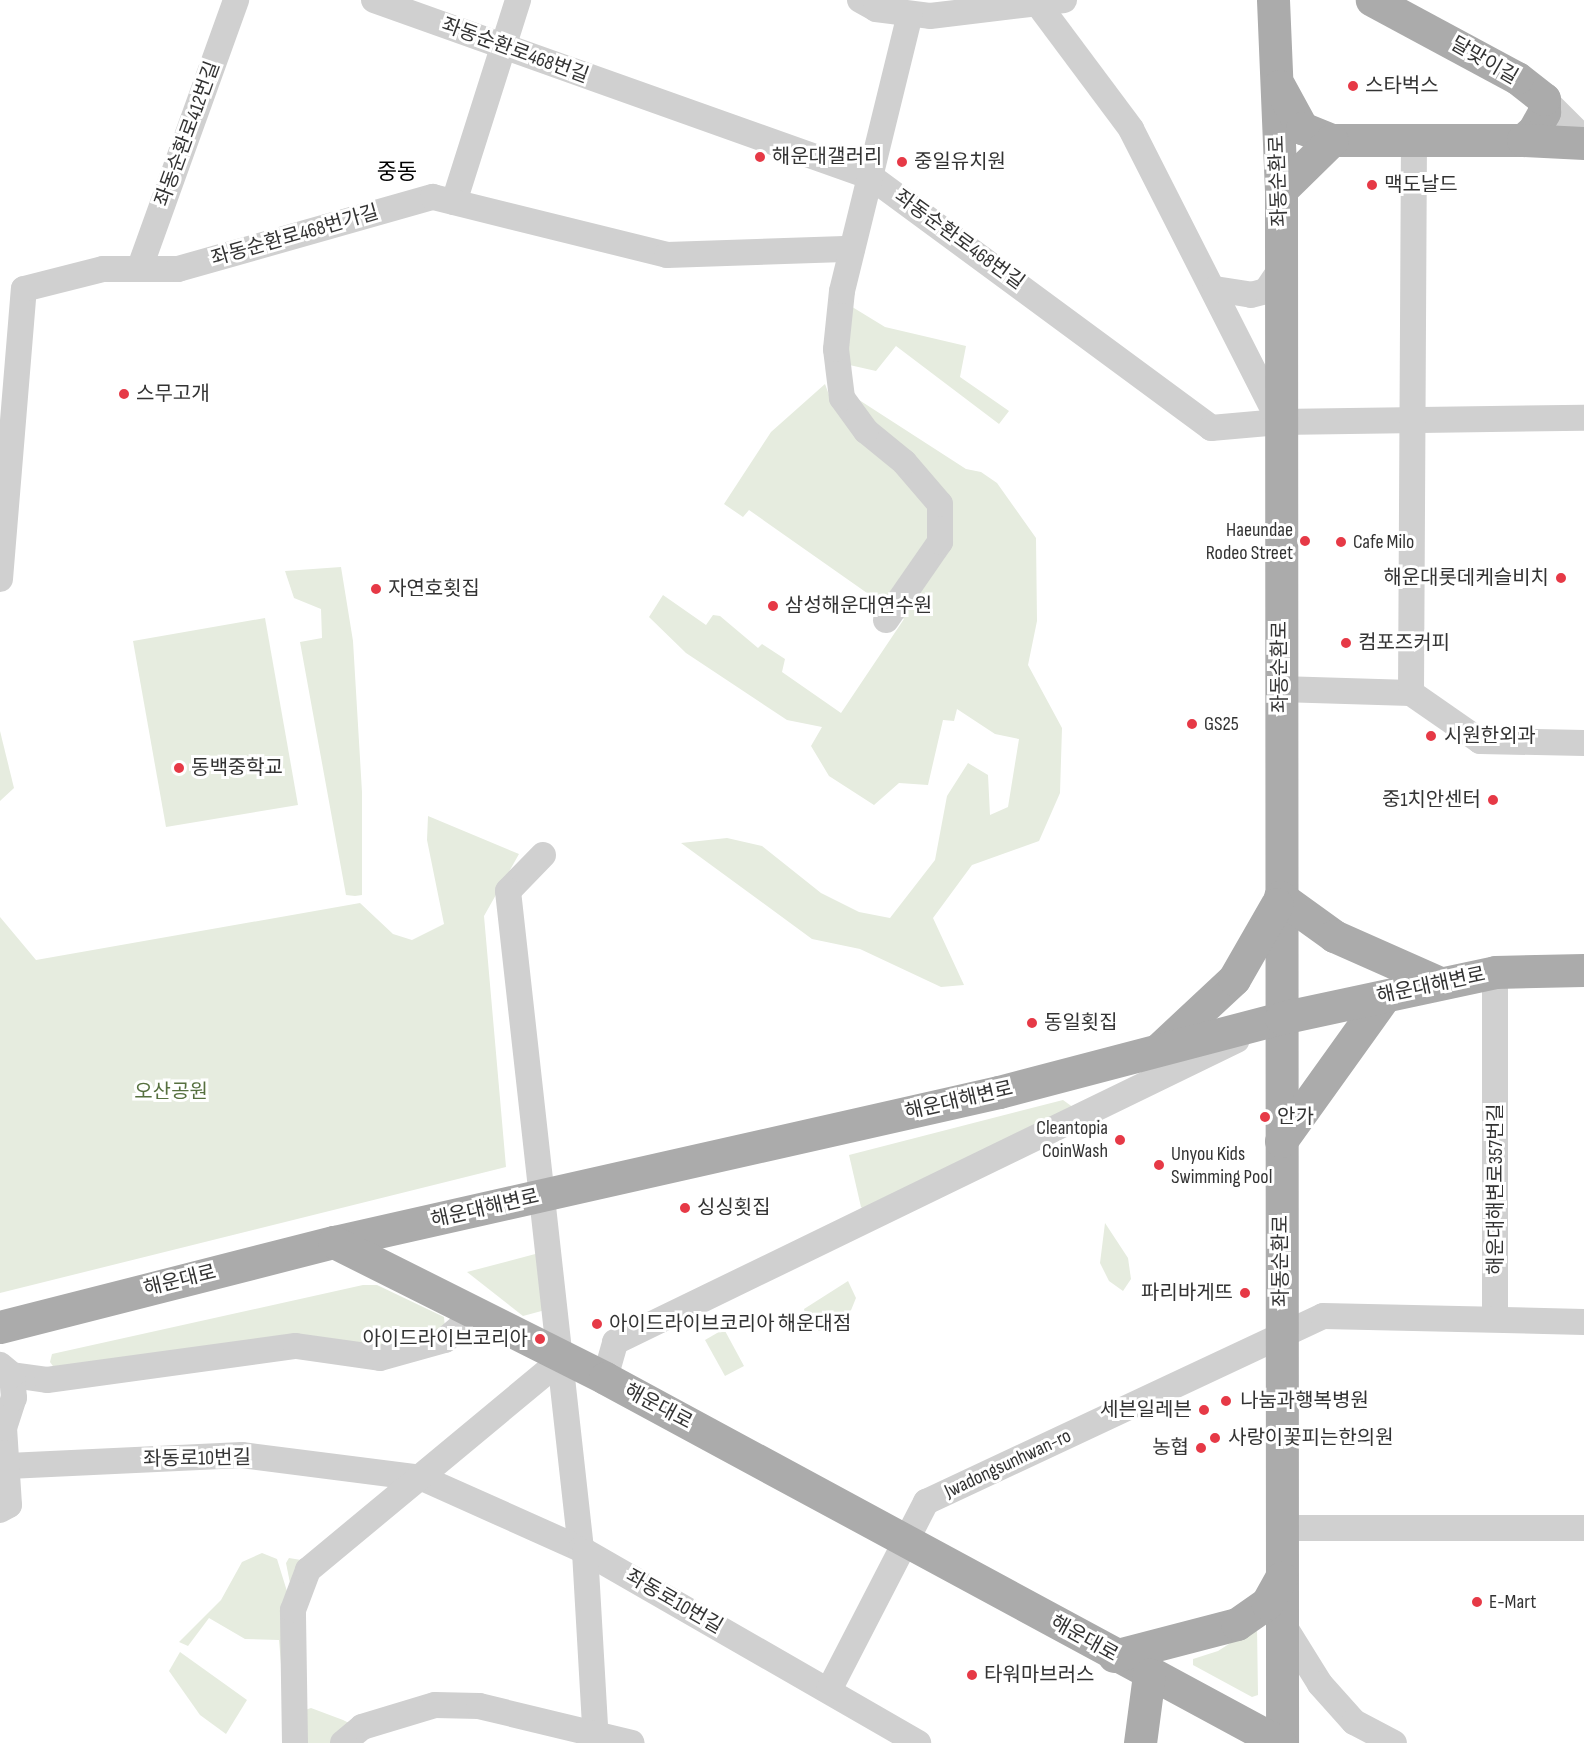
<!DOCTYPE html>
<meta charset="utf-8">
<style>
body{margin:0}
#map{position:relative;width:1584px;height:1743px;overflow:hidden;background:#fff;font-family:"Sofia Sans Condensed","Noto Sans KR",sans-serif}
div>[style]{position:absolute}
.green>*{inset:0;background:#e6ecdf}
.minor>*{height:26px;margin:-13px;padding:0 13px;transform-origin:13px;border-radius:13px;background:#d0d0d0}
.major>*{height:33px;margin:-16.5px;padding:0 16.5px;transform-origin:16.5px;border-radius:16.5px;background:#ababab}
.dots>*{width:16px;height:16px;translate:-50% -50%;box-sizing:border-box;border:3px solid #fff;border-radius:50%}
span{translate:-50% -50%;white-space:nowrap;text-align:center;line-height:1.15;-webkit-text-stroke:6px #fff;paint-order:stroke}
.street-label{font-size:20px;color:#333}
.poi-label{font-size:20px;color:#333}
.left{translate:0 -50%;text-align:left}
.right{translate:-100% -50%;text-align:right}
.park-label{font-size:20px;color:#56703f}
.quarter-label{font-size:22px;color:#000}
</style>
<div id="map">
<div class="green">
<i style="clip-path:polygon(849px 305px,885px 327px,966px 346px,960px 377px,1009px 411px,999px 424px,896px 346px,876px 371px,845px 364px)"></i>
<i style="clip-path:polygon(825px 384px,832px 403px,856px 398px,966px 469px,981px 472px,997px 483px,1036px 538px,1037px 621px,1028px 665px,1062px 728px,1060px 793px,1039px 841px,972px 865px,933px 918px,964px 985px,941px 987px,860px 949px,812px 939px,681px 843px,727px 838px,762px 846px,821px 893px,859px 912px,890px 918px,935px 860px,947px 796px,968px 763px,988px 775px,990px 815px,1008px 807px,1019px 739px,995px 734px,957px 709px,954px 721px,943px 720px,928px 785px,899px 783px,874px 805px,829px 776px,811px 746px,822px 727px,787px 720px,686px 653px,649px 617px,663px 595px,706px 625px,713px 615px,720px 616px,758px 648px,762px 644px,785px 659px,782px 672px,841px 713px,904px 619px,749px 510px,743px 517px,724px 504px,771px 432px)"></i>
<i style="clip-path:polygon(341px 567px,353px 641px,362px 792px,362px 895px,355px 896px,346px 895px,300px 642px,322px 638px,321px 609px,294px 598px,285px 571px)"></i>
<i style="clip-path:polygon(265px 618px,298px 805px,166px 827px,133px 641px)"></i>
<i style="clip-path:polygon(0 731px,14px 788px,0 801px)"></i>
<i style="clip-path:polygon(428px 816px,519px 854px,484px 916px,506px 1167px,0 1293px,0 917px,36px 960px,360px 903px,393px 934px,412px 940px,444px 924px,427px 840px)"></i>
<i style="clip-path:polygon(1063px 1100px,1074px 1108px,866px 1211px,861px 1207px,849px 1155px)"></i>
<i style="clip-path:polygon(1105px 1223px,1128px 1258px,1131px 1279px,1123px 1291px,1109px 1281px,1100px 1263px)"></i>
<i style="clip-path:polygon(539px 1253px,549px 1309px,523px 1316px,467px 1272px)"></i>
<i style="clip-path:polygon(848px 1281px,856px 1298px,847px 1320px,819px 1331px,807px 1322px,804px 1309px)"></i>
<i style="clip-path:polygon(363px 1285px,377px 1285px,444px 1317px,445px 1328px,379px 1349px,55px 1369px,50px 1362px,52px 1354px)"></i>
<i style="clip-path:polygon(724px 1329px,744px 1366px,725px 1376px,705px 1340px)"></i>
<i style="clip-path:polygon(262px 1553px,277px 1559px,290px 1601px,282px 1676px,279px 1640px,245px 1639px,209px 1618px,188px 1646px,179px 1642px,221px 1600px,242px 1562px)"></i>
<i style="clip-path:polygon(289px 1558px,307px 1561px,292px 1593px,286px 1563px)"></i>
<i style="clip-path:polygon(1257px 1626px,1258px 1695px,1252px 1697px,1193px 1665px,1193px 1659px,1218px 1651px)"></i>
<i style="clip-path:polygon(180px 1652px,247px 1700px,226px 1734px,200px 1715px,169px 1671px)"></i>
<i style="clip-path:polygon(311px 1708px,343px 1720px,349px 1723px,331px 1743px,304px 1743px,305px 1710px)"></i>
</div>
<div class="minor">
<i style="left:374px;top:0;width:528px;rotate:19.6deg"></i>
<i style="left:871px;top:177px;width:423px;rotate:36.4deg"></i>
<i style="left:1211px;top:428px;width:68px;rotate:-5deg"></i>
<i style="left:1279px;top:422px;width:305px;rotate:-0.8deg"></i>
<i style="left:860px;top:0;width:18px;rotate:29deg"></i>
<i style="left:876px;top:9px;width:54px;rotate:7.4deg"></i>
<i style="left:930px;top:16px;width:135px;rotate:-6.8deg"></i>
<i style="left:1035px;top:0;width:161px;rotate:53.3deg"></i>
<i style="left:1131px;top:129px;width:327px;rotate:63.1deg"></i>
<i style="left:1544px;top:99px;width:57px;rotate:45deg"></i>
<i style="left:454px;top:202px;width:212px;rotate:-72.4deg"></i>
<i style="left:140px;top:267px;width:284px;rotate:-70.2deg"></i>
<i style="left:1215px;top:289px;width:36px;rotate:9deg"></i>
<i style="left:1251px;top:295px;width:16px;rotate:-15deg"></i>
<i style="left:1266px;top:291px;width:25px;rotate:-56deg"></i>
<i style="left:0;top:579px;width:291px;rotate:-85.3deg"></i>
<i style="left:24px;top:289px;width:81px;rotate:-14.2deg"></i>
<i style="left:103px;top:269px;width:75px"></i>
<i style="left:178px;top:269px;width:265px;rotate:-15.8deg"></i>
<i style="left:433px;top:197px;width:241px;rotate:13.9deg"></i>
<i style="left:667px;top:255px;width:185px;rotate:-1.9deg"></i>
<i style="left:886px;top:620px;width:95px;rotate:-55.3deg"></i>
<i style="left:940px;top:542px;width:38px;rotate:-90deg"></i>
<i style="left:940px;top:504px;width:55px;rotate:-130.6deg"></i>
<i style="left:904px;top:462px;width:49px;rotate:-140.8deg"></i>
<i style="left:866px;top:431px;width:41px;rotate:-126deg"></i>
<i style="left:842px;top:398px;width:49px;rotate:-97deg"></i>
<i style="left:836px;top:349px;width:58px;rotate:-84.1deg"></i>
<i style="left:842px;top:291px;width:284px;rotate:-76.2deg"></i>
<i style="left:1280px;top:689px;width:131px;rotate:1.7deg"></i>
<i style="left:1411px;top:693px;width:84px;rotate:34.8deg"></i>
<i style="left:1480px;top:741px;width:104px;rotate:1.1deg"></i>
<i style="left:1411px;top:693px;width:552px;rotate:-89.69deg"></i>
<i style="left:543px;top:855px;width:50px;rotate:134.2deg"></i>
<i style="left:508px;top:891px;width:662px;rotate:83.67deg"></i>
<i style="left:1495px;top:972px;width:347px;rotate:90deg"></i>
<i style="left:12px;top:1375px;width:35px;rotate:8deg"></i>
<i style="left:47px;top:1380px;width:251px;rotate:-7.8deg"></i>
<i style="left:296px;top:1346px;width:85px;rotate:8.1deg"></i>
<i style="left:380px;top:1358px;width:67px;rotate:-15.5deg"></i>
<i style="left:445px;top:1340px;width:42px;rotate:-40.2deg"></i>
<i style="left:605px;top:1378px;width:37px;rotate:-74deg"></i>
<i style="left:615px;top:1342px;width:691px;rotate:-25.9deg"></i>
<i style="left:8px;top:1466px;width:234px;rotate:-2.7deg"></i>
<i style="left:242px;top:1455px;width:181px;rotate:7.3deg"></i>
<i style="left:422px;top:1478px;width:174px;rotate:24.1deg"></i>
<i style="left:581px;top:1549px;width:389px;rotate:29.9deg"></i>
<i style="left:0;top:1510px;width:10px;rotate:-29deg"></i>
<i style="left:9px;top:1505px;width:77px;rotate:-93.7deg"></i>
<i style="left:4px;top:1428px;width:32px;rotate:-72deg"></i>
<i style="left:14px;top:1398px;width:23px;rotate:-95deg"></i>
<i style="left:12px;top:1375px;width:16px;rotate:-140deg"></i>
<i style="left:1281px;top:1528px;width:303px"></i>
<i style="left:585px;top:1552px;width:191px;rotate:86.7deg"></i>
<i style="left:1281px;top:1621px;width:74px;rotate:58.2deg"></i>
<i style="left:1320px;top:1684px;width:51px;rotate:48.2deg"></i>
<i style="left:1354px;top:1722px;width:45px;rotate:27.7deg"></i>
<i style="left:829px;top:1690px;width:212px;rotate:-62.7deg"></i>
<i style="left:926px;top:1502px;width:438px;rotate:-25.1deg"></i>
<i style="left:1323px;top:1316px;width:261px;rotate:1.3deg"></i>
<i style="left:295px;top:1743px;width:133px;rotate:-90.9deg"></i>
<i style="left:293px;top:1610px;width:43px;rotate:-69.4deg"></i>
<i style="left:308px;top:1570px;width:330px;rotate:-39.7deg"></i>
<i style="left:343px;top:1743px;width:25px;rotate:-40deg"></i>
<i style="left:362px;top:1727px;width:76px;rotate:-16.8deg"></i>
<i style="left:435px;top:1705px;width:44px;rotate:1.3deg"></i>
<i style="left:479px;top:1706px;width:157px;rotate:13.6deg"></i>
</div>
<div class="major">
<i style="left:1273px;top:0;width:190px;rotate:87.6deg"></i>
<i style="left:1281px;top:190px;width:1553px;rotate:89.96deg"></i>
<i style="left:1279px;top:86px;width:48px;rotate:61.3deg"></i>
<i style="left:1302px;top:128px;width:32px;rotate:22deg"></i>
<i style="left:1332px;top:140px;width:191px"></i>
<i style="left:1523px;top:140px;width:15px;rotate:-42deg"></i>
<i style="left:1534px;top:130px;width:21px;rotate:-61deg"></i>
<i style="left:1544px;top:112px;width:13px;rotate:-90deg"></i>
<i style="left:1544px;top:99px;width:34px;rotate:-142deg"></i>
<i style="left:1517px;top:78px;width:165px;rotate:-151.7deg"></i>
<i style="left:1523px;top:140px;width:61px;rotate:2.8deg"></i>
<i style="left:1281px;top:190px;width:71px;rotate:-44.4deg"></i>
<i style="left:1280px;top:897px;width:67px;rotate:35.8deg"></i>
<i style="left:1334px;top:936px;width:116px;rotate:23.9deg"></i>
<i style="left:1160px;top:1048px;width:101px;rotate:-43deg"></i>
<i style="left:1234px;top:979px;width:86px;rotate:-60.2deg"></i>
<i style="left:1281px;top:1141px;width:178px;rotate:-54.4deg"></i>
<i style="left:334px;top:1242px;width:682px;rotate:-12.71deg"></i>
<i style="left:999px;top:1092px;width:292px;rotate:-14.7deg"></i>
<i style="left:1281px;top:1018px;width:219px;rotate:-12.1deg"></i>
<i style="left:1495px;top:972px;width:89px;rotate:-1.3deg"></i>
<i style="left:0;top:1327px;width:345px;rotate:-14.3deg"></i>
<i style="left:334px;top:1242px;width:303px;rotate:26.6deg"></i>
<i style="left:605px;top:1378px;width:767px;rotate:28.4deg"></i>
<i style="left:1114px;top:1656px;width:127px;rotate:-14.6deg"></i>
<i style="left:1237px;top:1624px;width:37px;rotate:-35deg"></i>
<i style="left:1267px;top:1603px;width:29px;rotate:-61deg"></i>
<i style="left:1140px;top:1743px;width:69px;rotate:-82.5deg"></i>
</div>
<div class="dots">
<i style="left:1353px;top:86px;background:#e63946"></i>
<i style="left:760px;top:157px;background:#e63946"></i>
<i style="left:902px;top:162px;background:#e63946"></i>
<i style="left:1372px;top:185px;background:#e63946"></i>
<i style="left:124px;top:394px;background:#e63946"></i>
<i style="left:1305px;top:541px;background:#e63946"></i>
<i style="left:1341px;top:542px;background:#e63946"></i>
<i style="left:1561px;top:578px;background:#e63946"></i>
<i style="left:376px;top:589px;background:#e63946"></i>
<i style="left:773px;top:606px;background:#e63946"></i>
<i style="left:1346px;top:643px;background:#e63946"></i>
<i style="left:1192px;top:724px;background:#e63946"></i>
<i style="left:1431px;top:736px;background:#e63946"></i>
<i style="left:179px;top:768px;background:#e63946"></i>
<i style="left:1493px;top:800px;background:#e63946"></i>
<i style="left:1032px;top:1023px;background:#e63946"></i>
<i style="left:1265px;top:1117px;background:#e63946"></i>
<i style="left:1120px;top:1140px;background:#e63946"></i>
<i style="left:1159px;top:1165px;background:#e63946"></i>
<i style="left:685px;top:1208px;background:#e63946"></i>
<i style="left:1245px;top:1293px;background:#e63946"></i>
<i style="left:597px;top:1324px;background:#e63946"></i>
<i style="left:540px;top:1339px;background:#e63946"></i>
<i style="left:1226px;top:1401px;background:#e63946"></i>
<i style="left:1204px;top:1410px;background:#e63946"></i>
<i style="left:1215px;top:1438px;background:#e63946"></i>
<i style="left:1201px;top:1448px;background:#e63946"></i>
<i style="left:1477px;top:1602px;background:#e63946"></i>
<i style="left:972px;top:1675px;background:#e63946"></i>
</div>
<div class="street-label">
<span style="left:515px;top:51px;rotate:20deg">좌동순환로468번길</span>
<span style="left:1484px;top:61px;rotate:30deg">달맞이길</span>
<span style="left:188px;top:134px;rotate:-70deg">좌동순환로412번길</span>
<span style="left:1279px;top:181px;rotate:-92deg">좌동순환로</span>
<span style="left:295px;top:236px;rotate:-16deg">좌동순환로468번가길</span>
<span style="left:959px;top:240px;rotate:36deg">좌동순환로468번길</span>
<span style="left:1280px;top:667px;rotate:-90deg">좌동순환로</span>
<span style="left:1431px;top:986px;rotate:-12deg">해운대해변로</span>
<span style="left:959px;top:1101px;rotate:-13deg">해운대해변로</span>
<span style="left:1496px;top:1189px;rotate:-90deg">해운대해변로357번길</span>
<span style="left:485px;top:1209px;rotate:-13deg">해운대해변로</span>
<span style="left:1281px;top:1261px;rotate:-90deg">좌동순환로</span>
<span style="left:180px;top:1281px;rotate:-14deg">해운대로</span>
<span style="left:658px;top:1407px;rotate:28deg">해운대로</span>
<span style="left:197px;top:1459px;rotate:-1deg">좌동로10번길</span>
<span style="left:1008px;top:1464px;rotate:-25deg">Jwadongsunhwan-ro</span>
<span style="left:674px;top:1602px;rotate:30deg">좌동로10번길</span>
<span style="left:1084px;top:1639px;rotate:29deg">해운대로</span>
</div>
<div class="poi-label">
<span class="left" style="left:1365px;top:86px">스타벅스</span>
<span class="left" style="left:772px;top:157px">해운대갤러리</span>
<span class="left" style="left:914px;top:162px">중일유치원</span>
<span class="left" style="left:1384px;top:185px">맥도날드</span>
<span class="left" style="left:136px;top:394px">스무고개</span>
<span class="right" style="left:1293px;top:542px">Haeundae<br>Rodeo Street</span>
<span class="left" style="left:1353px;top:542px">Cafe Milo</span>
<span class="right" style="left:1549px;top:578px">해운대롯데케슬비치</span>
<span class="left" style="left:388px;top:589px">자연호횟집</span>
<span class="left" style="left:785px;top:606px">삼성해운대연수원</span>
<span class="left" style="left:1358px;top:643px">컴포즈커피</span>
<span class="left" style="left:1204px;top:724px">GS25</span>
<span class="left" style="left:1444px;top:736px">시원한외과</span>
<span class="left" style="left:191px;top:768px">동백중학교</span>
<span class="right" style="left:1481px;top:800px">중1치안센터</span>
<span class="left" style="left:1044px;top:1023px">동일횟집</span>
<span class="left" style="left:1277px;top:1117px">안가</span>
<span class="right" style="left:1108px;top:1140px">Cleantopia<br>CoinWash</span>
<span class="left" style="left:1171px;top:1166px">Unyou Kids<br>Swimming Pool</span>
<span class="left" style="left:697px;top:1208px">싱싱횟집</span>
<span class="right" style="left:1233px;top:1293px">파리바게뜨</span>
<span class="left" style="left:609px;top:1324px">아이드라이브코리아 해운대점</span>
<span class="right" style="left:528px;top:1339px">아이드라이브코리아</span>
<span class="left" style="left:1240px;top:1401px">나눔과행복병원</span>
<span class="right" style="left:1192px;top:1410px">세븐일레븐</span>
<span class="left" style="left:1228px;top:1438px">사랑이꽃피는한의원</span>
<span class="right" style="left:1189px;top:1448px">농협</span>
<span class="left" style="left:1489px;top:1602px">E-Mart</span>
<span class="left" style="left:984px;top:1675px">타워마브러스</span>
</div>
<div class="park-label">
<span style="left:171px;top:1092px">오산공원</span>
</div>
<div class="quarter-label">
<span style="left:397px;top:173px">중동</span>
</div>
</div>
